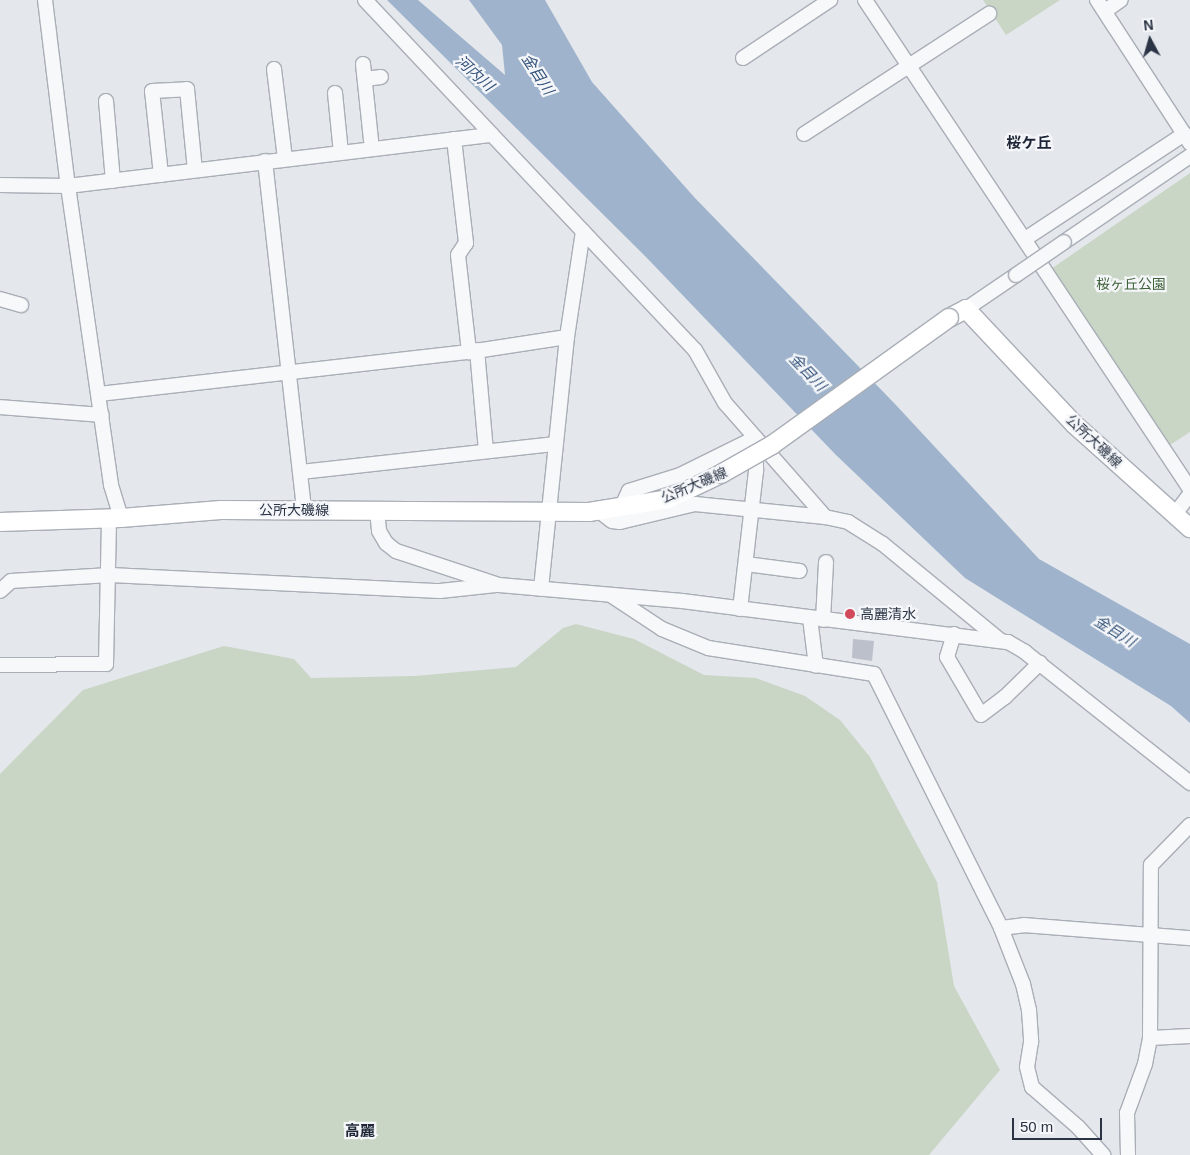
<!DOCTYPE html>
<meta charset="utf-8">
<style>
body{margin:0}
#map{position:relative;width:1190px;height:1155px;overflow:hidden;background:#e4e7ec;font-family:Arial,"Noto Sans JP",sans-serif}
div>[style]{position:absolute}
.green>*{inset:0;background:#c9d6c5}
.water>*{inset:0;background:#9fb4cc}
.building>*{inset:0;background:#bbc0ca}
.roads{filter:drop-shadow(1px 0 #a9aeb7) drop-shadow(-1px 0 #a9aeb7) drop-shadow(0 1px #a9aeb7) drop-shadow(0 -1px #a9aeb7)}
.minor>*{height:14px;margin:-7px;padding:0 7px;transform-origin:7px;border-radius:7px;background:#f7f8fa}
.major>*{height:18px;margin:-9px;padding:0 9px;transform-origin:9px;border-radius:9px;background:#fff}
.bridges{filter:drop-shadow(1px 0 #a9aeb7) drop-shadow(-1px 0 #a9aeb7) drop-shadow(0 1px #a9aeb7) drop-shadow(0 -1px #a9aeb7)}
.minor-bridge>*{height:14px;margin:-7px;padding:0 7px;transform-origin:7px;border-radius:7px;background:#f7f8fa}
.major-bridge>*{height:18px;margin:-9px;padding:0 9px;transform-origin:9px;border-radius:9px;background:#fff}
.dots>*{width:14px;height:14px;translate:-50% -50%;box-sizing:border-box;border:2px solid #f4f6f9;border-radius:50%}
span{translate:-50% -50%;white-space:nowrap;text-align:center;line-height:1.15;-webkit-text-stroke:4.5px #f4f6f9;paint-order:stroke}
.park-label{font-size:14px;color:#3f6138}
.street-label{font-size:14px;color:#2b3445}
.poi-label{font-size:14px;color:#2b3445}
.left{translate:0 -50%;text-align:left}
.water-label{font-size:15px;color:#34527a;font-style:italic}
.neighbourhood-label{font-size:15px;color:#1d2536;font-weight:700}
.north{position:absolute;left:1125px;top:15px;width:50px;height:50px;-webkit-text-stroke:4px #f4f6f9;paint-order:stroke;rotate:354deg;font-size:14px;font-weight:700;line-height:20px;text-align:center;color:#2b3445}
.north::after{content:'';display:block;margin:auto;width:18px;height:22px;background:#2b3445;clip-path:polygon(50% 0,100% 100%,50% 72%,0 100%)}
.scale{position:absolute;left:1012px;top:1118px;width:90px;height:22px;box-sizing:border-box;border:2px solid #2b3445;border-top:0;padding-left:6px;font-size:15px;line-height:18px;white-space:nowrap;color:#2b3445;-webkit-text-stroke:4px #f4f6f9;paint-order:stroke}
</style>
<div id="map">
<div class="green">
<i style="clip-path:polygon(983px 0,1060px 0,1006px 35px)"></i>
<i style="clip-path:polygon(1190px 173px,1190px 432px,1170px 445px,1051px 269px)"></i>
<i style="clip-path:polygon(576px 624px,634px 639px,704px 675px,756px 678px,805px 696px,840px 720px,870px 757px,937px 882px,954px 986px,1000px 1070px,929px 1155px,0 1155px,0 774px,83px 690px,224px 646px,294px 659px,311px 678px,415px 676px,516px 667px,563px 628px)"></i>
</div>
<div class="water">
<i style="clip-path:polygon(387px 0,418px 0,505px 75px,502px 45px,469px 0,545px 0,592px 82px,695px 198px,895px 404px,1039px 559px,1190px 644px,1190px 723px,1171px 706px,965px 578px,836px 455px,646px 257px)"></i>
</div>
<div class="building">
<i style="clip-path:polygon(853px 639px,874px 641px,872px 661px,852px 658px)"></i>
</div>
<div class="roads">
<div class="minor">
<i style="left:45px;top:0;width:187px;rotate:83deg"></i>
<i style="left:68px;top:186px;width:302px;rotate:81.8deg"></i>
<i style="left:111px;top:485px;width:34px;rotate:73deg"></i>
<i style="left:365px;top:0;width:481px;rotate:46.7deg"></i>
<i style="left:695px;top:350px;width:61px;rotate:60.5deg"></i>
<i style="left:725px;top:403px;width:152px;rotate:48.7deg"></i>
<i style="left:825px;top:517px;width:24px;rotate:12deg"></i>
<i style="left:848px;top:522px;width:41px;rotate:32.2deg"></i>
<i style="left:883px;top:544px;width:151px;rotate:39.4deg"></i>
<i style="left:865px;top:0;width:587px;rotate:56.39deg"></i>
<i style="left:1097px;top:0;width:171px;rotate:57deg"></i>
<i style="left:1105px;top:11px;width:19px;rotate:-35deg"></i>
<i style="left:743px;top:58px;width:105px;rotate:-33.7deg"></i>
<i style="left:363px;top:64px;width:85px;rotate:84deg"></i>
<i style="left:274px;top:69px;width:91px;rotate:83deg"></i>
<i style="left:365px;top:79px;width:16px;rotate:-7deg"></i>
<i style="left:335px;top:93px;width:60px;rotate:84.3deg"></i>
<i style="left:106px;top:101px;width:80px;rotate:85deg"></i>
<i style="left:804px;top:134px;width:221px;rotate:-33deg"></i>
<i style="left:454px;top:139px;width:105px;rotate:83.4deg"></i>
<i style="left:466px;top:243px;width:14px;rotate:124deg"></i>
<i style="left:458px;top:255px;width:98px;rotate:83.5deg"></i>
<i style="left:265px;top:161px;width:351px;rotate:83.6deg"></i>
<i style="left:161px;top:175px;width:84px;rotate:-96.1deg"></i>
<i style="left:152px;top:91px;width:35px;rotate:-3deg"></i>
<i style="left:187px;top:89px;width:81px;rotate:84.4deg"></i>
<i style="left:0;top:185px;width:68px;rotate:0.8deg"></i>
<i style="left:68px;top:186px;width:427px;rotate:-6.9deg"></i>
<i style="left:1025px;top:239px;width:191px;rotate:-33.4deg"></i>
<i style="left:1064px;top:242px;width:153px;rotate:-34.3deg"></i>
<i style="left:0;top:299px;width:22px;rotate:16deg"></i>
<i style="left:966px;top:309px;width:60px;rotate:-34.2deg"></i>
<i style="left:567px;top:337px;width:107px;rotate:-81.4deg"></i>
<i style="left:477px;top:350px;width:100px;rotate:84.9deg"></i>
<i style="left:99px;top:394px;width:372px;rotate:-6.5deg"></i>
<i style="left:469px;top:352px;width:99px;rotate:-8.7deg"></i>
<i style="left:567px;top:337px;width:253px;rotate:95.9deg"></i>
<i style="left:0;top:407px;width:102px;rotate:4.5deg"></i>
<i style="left:301px;top:472px;width:256px;rotate:-6.3deg"></i>
<i style="left:621px;top:508px;width:19px;rotate:-65deg"></i>
<i style="left:629px;top:491px;width:53px;rotate:-17.4deg"></i>
<i style="left:680px;top:475px;width:84px;rotate:-26.3deg"></i>
<i style="left:755px;top:438px;width:33px;rotate:88deg"></i>
<i style="left:756px;top:471px;width:139px;rotate:96.6deg"></i>
<i style="left:377px;top:511px;width:20px;rotate:84deg"></i>
<i style="left:379px;top:531px;width:14px;rotate:60deg"></i>
<i style="left:386px;top:543px;width:13px;rotate:39deg"></i>
<i style="left:396px;top:551px;width:108px;rotate:18.3deg"></i>
<i style="left:499px;top:585px;width:184px;rotate:5deg"></i>
<i style="left:682px;top:601px;width:329px;rotate:7.2deg"></i>
<i style="left:1008px;top:642px;width:20px;rotate:30deg"></i>
<i style="left:1025px;top:652px;width:211px;rotate:38.4deg"></i>
<i style="left:599px;top:511px;width:16px;rotate:38deg"></i>
<i style="left:612px;top:521px;width:8px;rotate:7deg"></i>
<i style="left:620px;top:522px;width:77px;rotate:-13.5deg"></i>
<i style="left:695px;top:504px;width:131px;rotate:5.7deg"></i>
<i style="left:1175px;top:514px;width:25px;rotate:-53deg"></i>
<i style="left:746px;top:564px;width:54px;rotate:7.4deg"></i>
<i style="left:0;top:591px;width:15px;rotate:-42deg"></i>
<i style="left:11px;top:581px;width:99px;rotate:-3.5deg"></i>
<i style="left:110px;top:575px;width:330px;rotate:2.8deg"></i>
<i style="left:440px;top:591px;width:56px;rotate:-6.1deg"></i>
<i style="left:612px;top:596px;width:60px;rotate:33.4deg"></i>
<i style="left:662px;top:629px;width:50px;rotate:22.4deg"></i>
<i style="left:708px;top:648px;width:168px;rotate:8.9deg"></i>
<i style="left:874px;top:674px;width:284px;rotate:63.4deg"></i>
<i style="left:1001px;top:928px;width:60px;rotate:68.6deg"></i>
<i style="left:1023px;top:984px;width:27px;rotate:77deg"></i>
<i style="left:1029px;top:1010px;width:32px;rotate:86deg"></i>
<i style="left:1031px;top:1042px;width:25px;rotate:99deg"></i>
<i style="left:1027px;top:1067px;width:21px;rotate:76deg"></i>
<i style="left:1032px;top:1087px;width:61px;rotate:41deg"></i>
<i style="left:1078px;top:1127px;width:38px;rotate:48deg"></i>
<i style="left:810px;top:618px;width:48px;rotate:82.9deg"></i>
<i style="left:823px;top:620px;width:58px;rotate:-87deg"></i>
<i style="left:954px;top:634px;width:24px;rotate:107deg"></i>
<i style="left:947px;top:657px;width:67px;rotate:59.6deg"></i>
<i style="left:981px;top:715px;width:30px;rotate:-37deg"></i>
<i style="left:1005px;top:697px;width:49px;rotate:-44.2deg"></i>
<i style="left:0;top:665px;width:106px;rotate:-0.5deg"></i>
<i style="left:106px;top:664px;width:146px;rotate:-88.8deg"></i>
<i style="left:1001px;top:928px;width:23px;rotate:-7deg"></i>
<i style="left:1024px;top:925px;width:167px;rotate:4.5deg"></i>
<i style="left:1150px;top:1038px;width:40px;rotate:-2.9deg"></i>
<i style="left:1128px;top:1155px;width:42px;rotate:-91.4deg"></i>
<i style="left:1127px;top:1113px;width:52px;rotate:-69.8deg"></i>
<i style="left:1145px;top:1064px;width:26px;rotate:-79deg"></i>
<i style="left:1150px;top:1038px;width:173px;rotate:-89.7deg"></i>
<i style="left:1151px;top:865px;width:56px;rotate:-45.7deg"></i>
</div>
<div class="major">
<i style="left:949px;top:318px;width:19px;rotate:-28deg"></i>
<i style="left:966px;top:309px;width:158px;rotate:46.8deg"></i>
<i style="left:1074px;top:424px;width:156px;rotate:41.9deg"></i>
<i style="left:0;top:522px;width:121px;rotate:-1.9deg"></i>
<i style="left:121px;top:518px;width:100px;rotate:-4.6deg"></i>
<i style="left:221px;top:510px;width:368px;rotate:0.3deg"></i>
<i style="left:589px;top:512px;width:80px;rotate:-9.3deg"></i>
<i style="left:668px;top:499px;width:59px;rotate:-25.3deg"></i>
</div>
</div>
<div class="bridges">
<div class="minor-bridge">
<i style="left:1016px;top:275px;width:58px;rotate:-34.5deg"></i>
</div>
<div class="major-bridge">
<i style="left:721px;top:474px;width:59px;rotate:-29.6deg"></i>
<i style="left:772px;top:445px;width:218px;rotate:-35.7deg"></i>
</div>
</div>
<div class="dots">
<i style="left:850px;top:614px;background:#d1495b"></i>
</div>
<div class="park-label">
<span style="left:1131px;top:284px">桜ヶ丘公園</span>
</div>
<div class="street-label">
<span style="left:1094px;top:441px;rotate:43deg">公所大磯線</span>
<span style="left:694px;top:485px;rotate:-23deg">公所大磯線</span>
<span style="left:294px;top:510px">公所大磯線</span>
</div>
<div class="poi-label">
<span class="left" style="left:860px;top:614px">高麗清水</span>
</div>
<div class="water-label">
<span style="left:475px;top:73px;rotate:42deg">河内川</span>
<span style="left:538px;top:74px;rotate:57deg">金目川</span>
<span style="left:808px;top:372px;rotate:46deg">金目川</span>
<span style="left:1115px;top:631px;rotate:32deg">金目川</span>
</div>
<div class="neighbourhood-label">
<span style="left:1029px;top:143px">桜ケ丘</span>
<span style="left:360px;top:1131px">高麗</span>
</div>
<div class="north">N</div>
<div class="scale">50 m</div>
</div>
